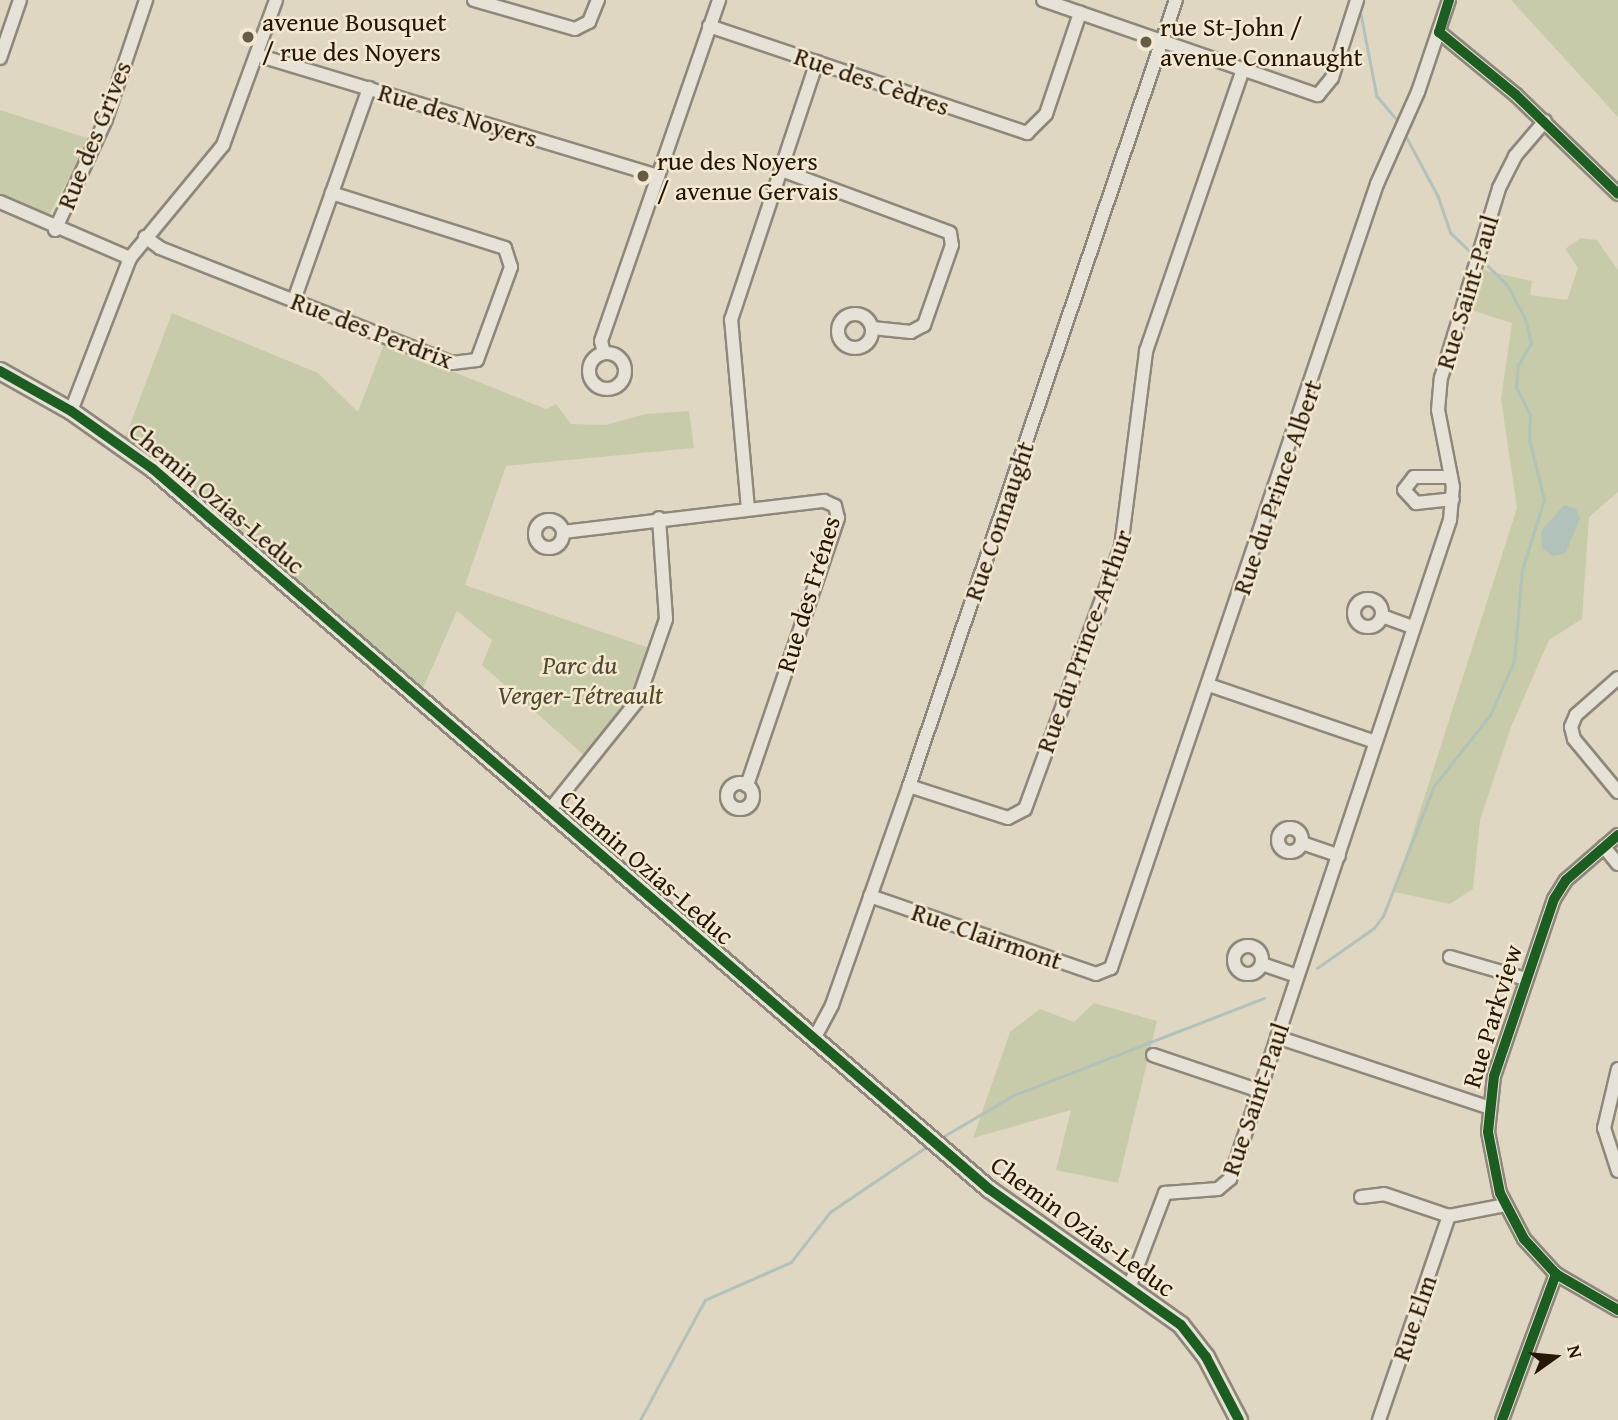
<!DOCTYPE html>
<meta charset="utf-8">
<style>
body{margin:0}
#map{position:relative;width:1618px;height:1420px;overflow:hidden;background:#e0d7c3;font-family:"Gentium Book Plus",serif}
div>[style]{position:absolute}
.green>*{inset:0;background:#c7cba9}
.water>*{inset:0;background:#b1c2bb}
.stream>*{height:2.5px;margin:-1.25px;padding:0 1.25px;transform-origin:1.25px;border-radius:1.25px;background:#b1c2bb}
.roads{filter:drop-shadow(2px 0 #8e877a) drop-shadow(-2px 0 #8e877a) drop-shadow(0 2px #8e877a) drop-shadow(0 -2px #8e877a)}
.street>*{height:12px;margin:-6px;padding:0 6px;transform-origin:6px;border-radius:6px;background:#e7e2d7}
.street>.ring{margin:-6px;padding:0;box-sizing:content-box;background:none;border:12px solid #e7e2d7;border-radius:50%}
.secondary>*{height:16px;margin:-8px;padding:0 8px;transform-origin:8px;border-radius:8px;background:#e7e2d7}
.cycleway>*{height:10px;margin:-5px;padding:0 5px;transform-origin:5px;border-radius:5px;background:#1b5e20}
.dots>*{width:19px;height:19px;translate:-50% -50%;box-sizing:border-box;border:4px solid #f3e8d0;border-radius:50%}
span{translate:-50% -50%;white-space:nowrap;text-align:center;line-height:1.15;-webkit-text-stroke:5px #f3e8d0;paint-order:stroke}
.poi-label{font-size:26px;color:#251606}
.left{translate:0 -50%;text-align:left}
.street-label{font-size:26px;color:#251606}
.park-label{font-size:26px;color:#4f4930;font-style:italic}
.north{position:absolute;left:1520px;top:1322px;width:70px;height:70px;-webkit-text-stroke:5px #f3e8d0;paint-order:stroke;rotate:75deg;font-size:19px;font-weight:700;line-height:28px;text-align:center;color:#251606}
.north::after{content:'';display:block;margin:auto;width:24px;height:32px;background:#251606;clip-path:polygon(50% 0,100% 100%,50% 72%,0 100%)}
</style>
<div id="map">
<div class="green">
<i style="clip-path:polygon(1511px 0,1618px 0,1618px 117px)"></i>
<i style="clip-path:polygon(0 110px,90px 139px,49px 215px,0 195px)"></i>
<i style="clip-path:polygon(1581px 238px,1597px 240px,1618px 270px,1618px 492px,1589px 517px,1582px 619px,1549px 640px,1511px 727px,1480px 820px,1473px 889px,1450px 904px,1394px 892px,1517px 508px,1501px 399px,1512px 323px,1468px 309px,1483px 270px,1532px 281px,1530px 295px,1567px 300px,1578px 268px,1565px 249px)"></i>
<i style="clip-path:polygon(172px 313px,318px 373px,358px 412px,384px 344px,546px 409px,556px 404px,571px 424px,606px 425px,645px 414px,689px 411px,694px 448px,506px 466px,465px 585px,649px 648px,630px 702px,586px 757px,482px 665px,492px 640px,457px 611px,421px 693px,125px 438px)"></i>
<i style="clip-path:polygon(1094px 1003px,1157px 1021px,1118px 1183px,1056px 1170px,1071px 1110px,973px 1138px,1010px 1032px,1040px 1009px,1074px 1022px)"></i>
</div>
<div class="water">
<i style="clip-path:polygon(1564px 505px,1576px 509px,1580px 518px,1566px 553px,1553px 556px,1542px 548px,1541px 531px)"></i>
</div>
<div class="stream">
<i style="left:1361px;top:14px;width:84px;rotate:79deg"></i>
<i style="left:1377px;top:96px;width:33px;rotate:50deg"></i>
<i style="left:1407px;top:138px;width:66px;rotate:61.9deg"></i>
<i style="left:1438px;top:196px;width:39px;rotate:71deg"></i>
<i style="left:1451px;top:233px;width:28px;rotate:44deg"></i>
<i style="left:1317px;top:968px;width:70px;rotate:-35.1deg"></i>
<i style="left:1374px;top:928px;width:15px;rotate:-53deg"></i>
<i style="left:1383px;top:916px;width:140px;rotate:-68.6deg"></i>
<i style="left:1434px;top:786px;width:90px;rotate:-51.7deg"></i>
<i style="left:1490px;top:715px;width:59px;rotate:-66deg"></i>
<i style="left:1514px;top:661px;width:91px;rotate:-85deg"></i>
<i style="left:1522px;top:570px;width:73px;rotate:-72.6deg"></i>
<i style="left:1544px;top:500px;width:63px;rotate:-103.8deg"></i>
<i style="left:1529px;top:439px;width:24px;rotate:-88deg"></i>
<i style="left:1530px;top:415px;width:31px;rotate:-117deg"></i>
<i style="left:1516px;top:387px;width:22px;rotate:-85deg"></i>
<i style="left:1518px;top:365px;width:26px;rotate:-59deg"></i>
<i style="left:1531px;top:343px;width:25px;rotate:-104deg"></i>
<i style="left:1525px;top:319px;width:38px;rotate:-118deg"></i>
<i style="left:1507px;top:285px;width:30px;rotate:-136deg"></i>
<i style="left:944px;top:1136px;width:81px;rotate:-30.4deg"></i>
<i style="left:1014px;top:1095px;width:268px;rotate:-21.2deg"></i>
<i style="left:640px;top:1420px;width:136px;rotate:-61.6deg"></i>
<i style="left:705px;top:1300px;width:94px;rotate:-23.8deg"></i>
<i style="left:791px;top:1262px;width:63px;rotate:-52deg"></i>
<i style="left:830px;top:1212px;width:116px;rotate:-34.1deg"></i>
</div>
<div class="roads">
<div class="street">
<i style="left:474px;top:0;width:105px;rotate:16deg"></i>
<i style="left:575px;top:29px;width:16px;rotate:-27deg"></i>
<i style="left:589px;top:22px;width:24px;rotate:-68deg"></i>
<i style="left:1043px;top:0;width:291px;rotate:19.1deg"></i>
<i style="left:1318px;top:95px;width:22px;rotate:-51deg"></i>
<i style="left:1332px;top:78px;width:82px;rotate:-72.2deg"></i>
<i style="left:709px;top:26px;width:336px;rotate:18.6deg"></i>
<i style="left:1027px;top:133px;width:27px;rotate:-45deg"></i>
<i style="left:1046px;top:114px;width:107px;rotate:-71.4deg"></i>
<i style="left:1439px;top:32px;width:99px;rotate:39.3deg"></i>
<i style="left:1516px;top:95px;width:142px;rotate:44.1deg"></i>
<i style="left:257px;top:55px;width:419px;rotate:16.8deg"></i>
<i style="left:0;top:58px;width:61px;rotate:-71deg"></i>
<i style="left:781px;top:170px;width:180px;rotate:20.4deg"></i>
<i style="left:950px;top:233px;width:12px;rotate:81deg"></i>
<i style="left:952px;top:245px;width:85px;rotate:109.3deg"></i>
<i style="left:924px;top:325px;width:15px;rotate:152deg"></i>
<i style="left:911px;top:332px;width:39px;rotate:-174deg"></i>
<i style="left:0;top:202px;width:142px;rotate:23.3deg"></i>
<i style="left:55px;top:230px;width:122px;rotate:-65.3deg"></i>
<i style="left:106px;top:119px;width:126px;rotate:-71.4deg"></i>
<i style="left:145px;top:237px;width:19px;rotate:36deg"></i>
<i style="left:160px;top:248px;width:314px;rotate:21.5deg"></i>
<i style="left:452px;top:363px;width:25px;rotate:-7deg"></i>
<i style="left:477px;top:360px;width:99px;rotate:-69.9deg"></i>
<i style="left:511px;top:267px;width:20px;rotate:-108deg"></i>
<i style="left:505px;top:248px;width:182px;rotate:-162.4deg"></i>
<i style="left:294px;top:300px;width:225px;rotate:-70.5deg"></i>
<i class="ring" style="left:838px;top:314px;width:22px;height:22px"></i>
<i style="left:604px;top:353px;width:12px;rotate:-104deg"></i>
<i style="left:601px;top:341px;width:361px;rotate:-70.9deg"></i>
<i class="ring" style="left:589px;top:353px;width:24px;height:24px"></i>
<i style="left:71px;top:411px;width:164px;rotate:-68.9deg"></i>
<i style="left:130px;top:258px;width:146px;rotate:-50.5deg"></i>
<i style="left:223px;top:145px;width:154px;rotate:-69.9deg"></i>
<i style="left:1451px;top:477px;width:37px;rotate:180deg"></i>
<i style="left:1414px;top:477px;width:16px;rotate:128deg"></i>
<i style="left:1404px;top:490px;width:18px;rotate:47deg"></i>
<i style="left:1416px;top:503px;width:37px;rotate:-6deg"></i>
<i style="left:748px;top:509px;width:190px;rotate:-95.1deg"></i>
<i style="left:731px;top:320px;width:272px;rotate:-71.6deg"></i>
<i class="ring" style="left:535px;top:520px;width:16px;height:16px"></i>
<i style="left:563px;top:532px;width:263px;rotate:-6.8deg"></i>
<i style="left:824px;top:501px;width:12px;rotate:24deg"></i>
<i style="left:835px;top:506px;width:12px;rotate:76deg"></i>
<i style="left:838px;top:518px;width:283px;rotate:108.8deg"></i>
<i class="ring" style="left:1354px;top:599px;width:16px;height:16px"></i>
<i style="left:1382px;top:616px;width:32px;rotate:20deg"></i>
<i style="left:1618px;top:678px;width:56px;rotate:138.6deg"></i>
<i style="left:1576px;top:715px;width:13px;rotate:113deg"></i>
<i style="left:1571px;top:727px;width:12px;rotate:76deg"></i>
<i style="left:1574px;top:739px;width:69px;rotate:50.3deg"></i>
<i style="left:1209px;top:685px;width:173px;rotate:18.9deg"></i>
<i class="ring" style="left:727px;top:783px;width:14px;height:14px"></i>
<i style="left:909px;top:786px;width:104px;rotate:17.9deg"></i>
<i style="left:1008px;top:818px;width:19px;rotate:-28deg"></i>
<i style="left:1025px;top:809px;width:279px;rotate:-69.9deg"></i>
<i style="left:1121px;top:547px;width:198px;rotate:-82.7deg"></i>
<i style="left:1146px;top:351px;width:297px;rotate:-71deg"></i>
<i style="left:548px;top:812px;width:144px;rotate:-51.2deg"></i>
<i style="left:638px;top:700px;width:86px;rotate:-70.9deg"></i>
<i style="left:666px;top:619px;width:101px;rotate:-94deg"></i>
<i class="ring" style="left:1278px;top:828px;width:12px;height:12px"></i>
<i style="left:1618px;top:835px;width:69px;rotate:139.1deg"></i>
<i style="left:1566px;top:880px;width:22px;rotate:122deg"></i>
<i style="left:1554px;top:899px;width:187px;rotate:108.7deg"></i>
<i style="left:1494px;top:1076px;width:56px;rotate:96.1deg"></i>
<i style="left:1488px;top:1132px;width:62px;rotate:78.9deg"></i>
<i style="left:1500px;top:1193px;width:52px;rotate:62.4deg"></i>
<i style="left:1524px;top:1239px;width:47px;rotate:47.6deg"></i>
<i style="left:1556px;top:1274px;width:72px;rotate:30.1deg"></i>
<i style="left:1302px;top:843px;width:39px;rotate:19deg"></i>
<i style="left:1604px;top:847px;width:22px;rotate:51deg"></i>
<i style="left:870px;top:896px;width:239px;rotate:19deg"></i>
<i style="left:1096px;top:974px;width:16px;rotate:-22deg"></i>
<i style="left:1111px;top:968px;width:828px;rotate:-71.26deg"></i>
<i style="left:1377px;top:184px;width:101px;rotate:-66deg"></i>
<i style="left:1418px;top:92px;width:97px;rotate:-71.4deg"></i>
<i class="ring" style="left:1234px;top:946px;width:16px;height:16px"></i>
<i style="left:1450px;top:957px;width:79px;rotate:16.1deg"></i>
<i style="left:1262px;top:964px;width:37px;rotate:19deg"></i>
<i style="left:1277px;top:1037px;width:222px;rotate:18.4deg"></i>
<i style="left:814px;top:1039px;width:38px;rotate:-62deg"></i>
<i style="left:832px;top:1005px;width:232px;rotate:-70.6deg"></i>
<i style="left:909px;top:786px;width:830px;rotate:-71.24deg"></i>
<i style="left:1153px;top:1055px;width:113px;rotate:18.6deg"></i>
<i style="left:1618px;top:1069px;width:61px;rotate:103.3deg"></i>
<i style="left:1604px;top:1128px;width:45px;rotate:72deg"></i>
<i style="left:1361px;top:1197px;width:23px;rotate:-7deg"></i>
<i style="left:1384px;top:1194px;width:69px;rotate:18.7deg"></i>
<i style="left:1449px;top:1216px;width:57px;rotate:-11.1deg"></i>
<i style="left:1129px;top:1288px;width:102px;rotate:-69.2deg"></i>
<i style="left:1165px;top:1193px;width:53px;rotate:-4.3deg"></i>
<i style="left:1218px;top:1189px;width:16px;rotate:-40deg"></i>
<i style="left:1230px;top:1179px;width:695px;rotate:-71.54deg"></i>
<i style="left:1450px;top:520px;width:33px;rotate:-85deg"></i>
<i style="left:1453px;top:487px;width:78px;rotate:-101deg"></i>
<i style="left:1438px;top:410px;width:32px;rotate:-85deg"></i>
<i style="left:1441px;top:378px;width:199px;rotate:-73deg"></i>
<i style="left:1499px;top:188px;width:36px;rotate:-63deg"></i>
<i style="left:1515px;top:156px;width:46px;rotate:-49.4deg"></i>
<i style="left:1379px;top:1420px;width:216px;rotate:-71.1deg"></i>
<i style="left:1502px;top:1420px;width:156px;rotate:-69.7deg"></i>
</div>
<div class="secondary">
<i style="left:0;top:371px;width:81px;rotate:29.4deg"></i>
<i style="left:71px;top:411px;width:100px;rotate:35.3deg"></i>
<i style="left:153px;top:469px;width:1103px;rotate:40.74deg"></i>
<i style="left:989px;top:1189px;width:235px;rotate:35.3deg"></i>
<i style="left:1181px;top:1325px;width:41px;rotate:52deg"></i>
<i style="left:1206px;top:1357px;width:71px;rotate:62.4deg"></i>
</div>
</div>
<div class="cycleway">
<i style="left:1449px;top:0;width:34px;rotate:107deg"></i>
<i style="left:1439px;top:32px;width:99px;rotate:39.3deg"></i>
<i style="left:1516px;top:95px;width:142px;rotate:44.1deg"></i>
<i style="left:0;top:371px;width:81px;rotate:29.4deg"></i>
<i style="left:71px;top:411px;width:100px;rotate:35.3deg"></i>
<i style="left:153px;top:469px;width:1103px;rotate:40.74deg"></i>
<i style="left:989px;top:1189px;width:235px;rotate:35.3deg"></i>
<i style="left:1181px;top:1325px;width:41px;rotate:52deg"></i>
<i style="left:1206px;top:1357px;width:71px;rotate:62.4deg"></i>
<i style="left:1618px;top:835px;width:69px;rotate:139.1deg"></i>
<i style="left:1566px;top:880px;width:22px;rotate:122deg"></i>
<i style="left:1554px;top:899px;width:187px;rotate:108.7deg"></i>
<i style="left:1494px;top:1076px;width:56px;rotate:96.1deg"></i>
<i style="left:1488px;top:1132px;width:62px;rotate:78.9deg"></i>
<i style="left:1500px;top:1193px;width:52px;rotate:62.4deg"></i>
<i style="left:1524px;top:1239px;width:47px;rotate:47.6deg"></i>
<i style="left:1556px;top:1274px;width:72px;rotate:30.1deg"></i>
<i style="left:1502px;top:1420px;width:156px;rotate:-69.7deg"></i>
</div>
<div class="dots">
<i style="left:248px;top:37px;background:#665a48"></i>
<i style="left:1146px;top:42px;background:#665a48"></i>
<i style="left:643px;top:176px;background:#665a48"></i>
</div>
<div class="poi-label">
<span class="left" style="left:262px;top:37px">avenue Bousquet<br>/ rue des Noyers</span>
<span class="left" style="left:1160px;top:42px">rue St-John /<br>avenue Connaught</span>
<span class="left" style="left:657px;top:176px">rue des Noyers<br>/ avenue Gervais</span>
</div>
<div class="street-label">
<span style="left:872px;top:81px;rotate:19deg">Rue des Cèdres</span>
<span style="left:458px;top:115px;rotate:17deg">Rue des Noyers</span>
<span style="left:94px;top:135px;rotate:-68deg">Rue des Grives</span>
<span style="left:1467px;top:292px;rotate:-73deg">Rue Saint-Paul</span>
<span style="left:372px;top:330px;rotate:21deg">Rue des Perdrix</span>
<span style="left:1277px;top:487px;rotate:-71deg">Rue du Prince Albert</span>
<span style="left:217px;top:498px;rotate:40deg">Chemin Ozias-Leduc</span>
<span style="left:999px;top:521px;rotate:-71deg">Rue Connaught</span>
<span style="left:808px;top:594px;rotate:-73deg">Rue des Frénes</span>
<span style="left:1084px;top:641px;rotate:-70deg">Rue du Prince-Arthur</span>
<span style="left:647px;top:867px;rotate:41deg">Chemin Ozias-Leduc</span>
<span style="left:987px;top:936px;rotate:19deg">Rue Clairmont</span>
<span style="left:1492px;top:1016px;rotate:-73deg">Rue Parkview</span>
<span style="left:1255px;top:1099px;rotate:-71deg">Rue Saint-Paul</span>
<span style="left:1083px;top:1226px;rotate:36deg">Chemin Ozias-Leduc</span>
<span style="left:1414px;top:1318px;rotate:-71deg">Rue Elm</span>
</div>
<div class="park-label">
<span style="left:580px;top:680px">Parc du<br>Verger-Tétreault</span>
</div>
<div class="north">N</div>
</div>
